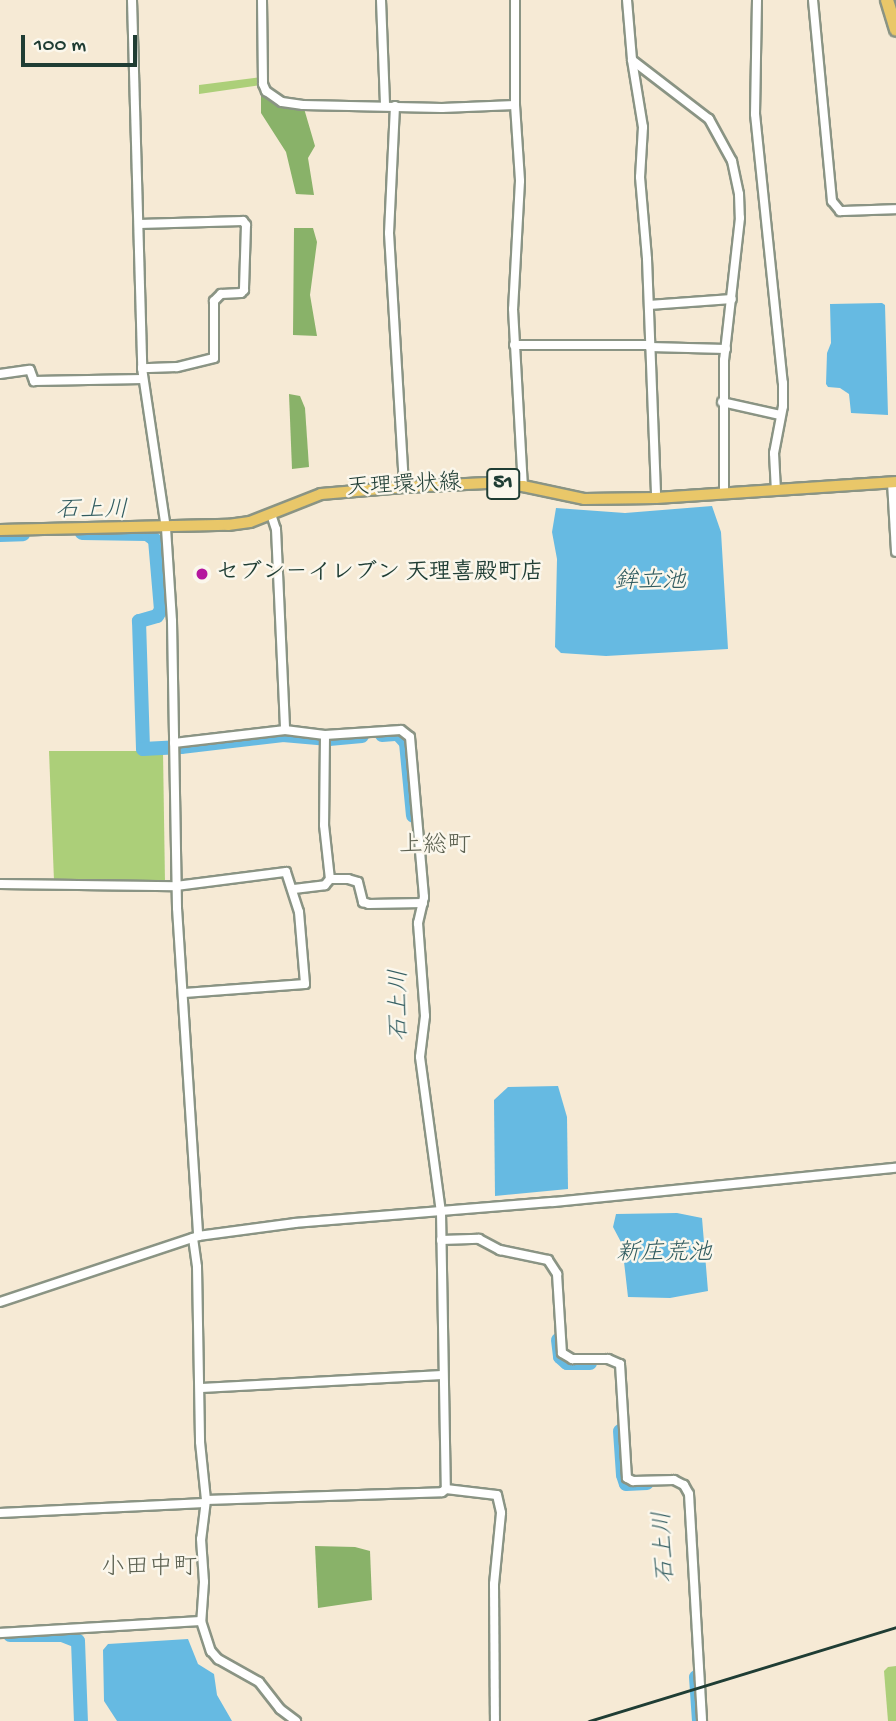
<!DOCTYPE html>
<meta charset="utf-8">
<style>
body{margin:0}
#map{position:relative;width:896px;height:1721px;overflow:hidden;background:#f6ead5;font-family:"Gochi Hand","Klee One",sans-serif}
div>[style]{position:absolute}
.green>*{inset:0;background:#accf79}
.forest>*{inset:0;background:#89b269}
.water>*{inset:0;background:#66bae2}
.river>*{height:14px;margin:-7px;padding:0 7px;transform-origin:7px;border-radius:7px;background:#66bae2}
.roads{filter:drop-shadow(2px 0 #8a9484) drop-shadow(-2px 0 #8a9484) drop-shadow(0 2px #8a9484) drop-shadow(0 -2px #8a9484)}
.minor>*{height:8px;margin:-4px;padding:0 4px;transform-origin:4px;border-radius:4px;background:#fff}
.major>*{height:10px;margin:-5px;padding:0 5px;transform-origin:5px;border-radius:5px;background:#e9c769}
.highway>*{height:12px;margin:-6px;padding:0 6px;transform-origin:6px;border-radius:6px;background:#e9c769}
.rail>*{height:2.5px;margin:-1.25px;padding:0 1.25px;transform-origin:1.25px;border-radius:1.25px;background:#1f3d34}
.dots>*{width:19px;height:19px;translate:-50% -50%;box-sizing:border-box;border:4px solid #fbf7ec;border-radius:50%}
span{translate:-50% -50%;white-space:nowrap;text-align:center;line-height:1.15;-webkit-text-stroke:5px #fbf7ec;paint-order:stroke}
.shield-label span{padding:2px 5px;background:#fbf7ec;border:2px solid;border-radius:5px;-webkit-text-stroke-width:0}
.shield-label{font-size:21px;color:#1f3d34;font-weight:700}
.street-label{font-size:23px;color:#1f3d34}
.poi-label{font-size:23px;color:#1f3d34;font-weight:700}
.left{translate:0 -50%;text-align:left}
.water-label{font-size:24px;color:#315c60;font-style:italic}
.neighbourhood-label{font-size:24px;color:#5c6151}
.scale{position:absolute;left:21px;top:35px;width:116px;height:32px;box-sizing:border-box;border:4px solid #1f3d34;border-top:0;padding-left:9px;font-size:21px;line-height:24px;white-space:nowrap;color:#1f3d34;-webkit-text-stroke:5px #fbf7ec;paint-order:stroke}
</style>
<div id="map">
<div class="green">
<i style="clip-path:polygon(261px 77px,261px 85px,199px 94px,199px 85px)"></i>
<i style="clip-path:polygon(49px 751px,163px 751px,165px 883px,54px 881px)"></i>
<i style="clip-path:polygon(896px 1666px,896px 1721px,888px 1721px,884px 1671px,888px 1667px)"></i>
</div>
<div class="forest">
<i style="clip-path:polygon(261px 85px,265px 93px,303px 105px,315px 146px,308px 158px,314px 195px,296px 194px,286px 152px,261px 113px)"></i>
<i style="clip-path:polygon(294px 228px,313px 228px,317px 242px,310px 295px,317px 336px,293px 335px)"></i>
<i style="clip-path:polygon(289px 394px,300px 396px,305px 408px,309px 467px,292px 469px)"></i>
<i style="clip-path:polygon(315px 1546px,355px 1547px,370px 1551px,372px 1600px,318px 1608px)"></i>
</div>
<div class="water">
<i style="clip-path:polygon(882px 303px,885px 305px,888px 415px,851px 413px,849px 394px,840px 388px,828px 387px,826px 384px,827px 353px,831px 343px,830px 304px)"></i>
<i style="clip-path:polygon(712px 506px,721px 532px,728px 649px,606px 656px,561px 653px,555px 647px,557px 559px,552px 532px,556px 508px,625px 513px)"></i>
<i style="clip-path:polygon(558px 1086px,567px 1117px,568px 1189px,495px 1196px,494px 1100px,508px 1087px)"></i>
<i style="clip-path:polygon(677px 1213px,702px 1218px,708px 1291px,670px 1298px,628px 1297px,622px 1244px,613px 1227px,616px 1214px)"></i>
<i style="clip-path:polygon(188px 1639px,198px 1664px,214px 1674px,217px 1695px,232px 1721px,117px 1721px,104px 1701px,103px 1650px,108px 1644px)"></i>
</div>
<div class="river">
<i style="left:82px;top:533px;width:65px;rotate:0.9deg"></i>
<i style="left:147px;top:534px;width:10px;rotate:37deg"></i>
<i style="left:155px;top:540px;width:70px;rotate:85.1deg"></i>
<i style="left:161px;top:610px;width:7px;rotate:124deg"></i>
<i style="left:157px;top:616px;width:19px;rotate:164deg"></i>
<i style="left:139px;top:621px;width:128px;rotate:88.2deg"></i>
<i style="left:143px;top:749px;width:38px;rotate:-3deg"></i>
<i style="left:181px;top:747px;width:103px;rotate:-6.7deg"></i>
<i style="left:283px;top:735px;width:46px;rotate:5deg"></i>
<i style="left:329px;top:739px;width:33px;rotate:-5deg"></i>
<i style="left:0;top:535px;width:23px;rotate:-2deg"></i>
<i style="left:382px;top:735px;width:16px;rotate:-4deg"></i>
<i style="left:398px;top:734px;width:12px;rotate:48deg"></i>
<i style="left:406px;top:743px;width:73px;rotate:84.5deg"></i>
<i style="left:558px;top:1340px;width:17px;rotate:83deg"></i>
<i style="left:560px;top:1357px;width:9px;rotate:41deg"></i>
<i style="left:567px;top:1363px;width:23px"></i>
<i style="left:620px;top:1431px;width:44px;rotate:86.1deg"></i>
<i style="left:623px;top:1475px;width:9px;rotate:72deg"></i>
<i style="left:626px;top:1484px;width:21px;rotate:-3deg"></i>
<i style="left:10px;top:1635px;width:52px"></i>
<i style="left:62px;top:1635px;width:17px;rotate:21deg"></i>
<i style="left:78px;top:1641px;width:80px;rotate:87.9deg"></i>
<i style="left:696px;top:1677px;width:44px;rotate:86.1deg"></i>
</div>
<div class="roads">
<div class="minor">
<i style="left:132px;top:0;width:368px;rotate:88.4deg"></i>
<i style="left:142px;top:368px;width:162px;rotate:81.5deg"></i>
<i style="left:166px;top:528px;width:93px;rotate:86.3deg"></i>
<i style="left:172px;top:621px;width:287px;rotate:89deg"></i>
<i style="left:177px;top:908px;width:329px;rotate:86.3deg"></i>
<i style="left:262px;top:0;width:84px;rotate:89.3deg"></i>
<i style="left:263px;top:84px;width:8px;rotate:67deg"></i>
<i style="left:266px;top:91px;width:19px;rotate:35deg"></i>
<i style="left:282px;top:102px;width:21px;rotate:8deg"></i>
<i style="left:303px;top:105px;width:139px;rotate:1.2deg"></i>
<i style="left:442px;top:108px;width:73px;rotate:-2.4deg"></i>
<i style="left:381px;top:0;width:106px;rotate:87.8deg"></i>
<i style="left:515px;top:0;width:105px;rotate:90deg"></i>
<i style="left:515px;top:105px;width:76px;rotate:86.2deg"></i>
<i style="left:520px;top:181px;width:128px;rotate:93.1deg"></i>
<i style="left:513px;top:309px;width:177px;rotate:86.8deg"></i>
<i style="left:627px;top:0;width:60px;rotate:85.2deg"></i>
<i style="left:632px;top:60px;width:68px;rotate:80.7deg"></i>
<i style="left:643px;top:127px;width:50px;rotate:93.4deg"></i>
<i style="left:640px;top:177px;width:82px;rotate:85.1deg"></i>
<i style="left:647px;top:259px;width:239px;rotate:87.8deg"></i>
<i style="left:757px;top:0;width:114px;rotate:91deg"></i>
<i style="left:755px;top:114px;width:270px;rotate:84.1deg"></i>
<i style="left:783px;top:383px;width:23px;rotate:90deg"></i>
<i style="left:783px;top:406px;width:48px;rotate:100.8deg"></i>
<i style="left:774px;top:453px;width:36px;rotate:87deg"></i>
<i style="left:813px;top:0;width:202px;rotate:84.6deg"></i>
<i style="left:832px;top:201px;width:13px;rotate:51deg"></i>
<i style="left:840px;top:211px;width:56px;rotate:-2deg"></i>
<i style="left:632px;top:60px;width:97px;rotate:37.5deg"></i>
<i style="left:709px;top:119px;width:48px;rotate:61.3deg"></i>
<i style="left:732px;top:161px;width:34px;rotate:78deg"></i>
<i style="left:739px;top:194px;width:24px;rotate:88deg"></i>
<i style="left:740px;top:218px;width:143px;rotate:96.4deg"></i>
<i style="left:724px;top:360px;width:131px;rotate:90deg"></i>
<i style="left:395px;top:106px;width:127px;rotate:92.7deg"></i>
<i style="left:389px;top:233px;width:254px;rotate:86.6deg"></i>
<i style="left:139px;top:224px;width:104px;rotate:-1.7deg"></i>
<i style="left:243px;top:221px;width:5px;rotate:53deg"></i>
<i style="left:246px;top:225px;width:65px;rotate:91.8deg"></i>
<i style="left:244px;top:290px;width:4px;rotate:135deg"></i>
<i style="left:241px;top:293px;width:20px;rotate:177deg"></i>
<i style="left:221px;top:294px;width:10px;rotate:135deg"></i>
<i style="left:214px;top:301px;width:57px;rotate:90deg"></i>
<i style="left:214px;top:358px;width:38px;rotate:166deg"></i>
<i style="left:177px;top:367px;width:35px;rotate:178deg"></i>
<i style="left:649px;top:305px;width:83px;rotate:-4.1deg"></i>
<i style="left:514px;top:345px;width:136px"></i>
<i style="left:650px;top:347px;width:76px;rotate:1.5deg"></i>
<i style="left:0;top:374px;width:30px;rotate:-8deg"></i>
<i style="left:30px;top:370px;width:12px;rotate:70deg"></i>
<i style="left:34px;top:381px;width:109px;rotate:-1.1deg"></i>
<i style="left:722px;top:402px;width:59px;rotate:12.6deg"></i>
<i style="left:892px;top:482px;width:70px;rotate:86.7deg"></i>
<i style="left:271px;top:514px;width:16px;rotate:72deg"></i>
<i style="left:276px;top:529px;width:201px;rotate:87.4deg"></i>
<i style="left:325px;top:735px;width:90px;rotate:90.6deg"></i>
<i style="left:324px;top:825px;width:54px;rotate:83.7deg"></i>
<i style="left:174px;top:743px;width:112px;rotate:-6.7deg"></i>
<i style="left:285px;top:730px;width:40px;rotate:7.1deg"></i>
<i style="left:325px;top:735px;width:76px;rotate:-3.8deg"></i>
<i style="left:401px;top:730px;width:11px;rotate:38deg"></i>
<i style="left:410px;top:737px;width:161px;rotate:85deg"></i>
<i style="left:424px;top:897px;width:27px;rotate:103deg"></i>
<i style="left:418px;top:923px;width:93px;rotate:85.7deg"></i>
<i style="left:425px;top:1016px;width:41px;rotate:97deg"></i>
<i style="left:420px;top:1057px;width:156px;rotate:82.3deg"></i>
<i style="left:441px;top:1212px;width:277px;rotate:89deg"></i>
<i style="left:0;top:884px;width:176px;rotate:0.7deg"></i>
<i style="left:176px;top:886px;width:111px;rotate:-7.3deg"></i>
<i style="left:286px;top:872px;width:42px;rotate:72deg"></i>
<i style="left:299px;top:912px;width:72px;rotate:85.2deg"></i>
<i style="left:305px;top:984px;width:121px;rotate:175.7deg"></i>
<i style="left:294px;top:889px;width:31px;rotate:-7deg"></i>
<i style="left:325px;top:885px;width:8px;rotate:-50deg"></i>
<i style="left:330px;top:879px;width:18px"></i>
<i style="left:348px;top:879px;width:10px;rotate:17deg"></i>
<i style="left:358px;top:882px;width:21px;rotate:76deg"></i>
<i style="left:363px;top:902px;width:6px;rotate:18deg"></i>
<i style="left:369px;top:904px;width:54px;rotate:-1.1deg"></i>
<i style="left:193px;top:1238px;width:29px;rotate:82deg"></i>
<i style="left:197px;top:1267px;width:175px;rotate:89deg"></i>
<i style="left:200px;top:1442px;width:58px;rotate:84.1deg"></i>
<i style="left:206px;top:1500px;width:39px;rotate:97deg"></i>
<i style="left:201px;top:1539px;width:43px;rotate:86deg"></i>
<i style="left:204px;top:1582px;width:39px;rotate:94deg"></i>
<i style="left:201px;top:1621px;width:32px;rotate:72deg"></i>
<i style="left:211px;top:1651px;width:11px;rotate:49deg"></i>
<i style="left:218px;top:1659px;width:47px;rotate:29.3deg"></i>
<i style="left:259px;top:1682px;width:34px;rotate:52deg"></i>
<i style="left:280px;top:1709px;width:20px;rotate:37deg"></i>
<i style="left:441px;top:1240px;width:38px;rotate:-2deg"></i>
<i style="left:479px;top:1239px;width:24px;rotate:28deg"></i>
<i style="left:500px;top:1250px;width:49px;rotate:11.8deg"></i>
<i style="left:548px;top:1260px;width:17px;rotate:57deg"></i>
<i style="left:557px;top:1274px;width:79px;rotate:86.4deg"></i>
<i style="left:562px;top:1353px;width:12px;rotate:31deg"></i>
<i style="left:572px;top:1359px;width:36px"></i>
<i style="left:608px;top:1359px;width:13px;rotate:23deg"></i>
<i style="left:620px;top:1364px;width:114px;rotate:86.5deg"></i>
<i style="left:627px;top:1478px;width:7px;rotate:27deg"></i>
<i style="left:633px;top:1481px;width:41px;rotate:-1.4deg"></i>
<i style="left:674px;top:1480px;width:11px;rotate:27deg"></i>
<i style="left:684px;top:1485px;width:10px;rotate:61deg"></i>
<i style="left:689px;top:1494px;width:227px;rotate:86.7deg"></i>
<i style="left:0;top:1302px;width:209px;rotate:-18.4deg"></i>
<i style="left:198px;top:1236px;width:98px;rotate:-7.6deg"></i>
<i style="left:295px;top:1223px;width:259px;rotate:-4.7deg"></i>
<i style="left:553px;top:1202px;width:345px;rotate:-5.7deg"></i>
<i style="left:201px;top:1388px;width:242px;rotate:-3.1deg"></i>
<i style="left:206px;top:1500px;width:236px;rotate:-1.9deg"></i>
<i style="left:442px;top:1492px;width:5px;rotate:-37deg"></i>
<i style="left:446px;top:1489px;width:51px;rotate:6.7deg"></i>
<i style="left:497px;top:1495px;width:18px;rotate:77deg"></i>
<i style="left:501px;top:1513px;width:71px;rotate:95.6deg"></i>
<i style="left:494px;top:1584px;width:137px;rotate:89.6deg"></i>
<i style="left:0;top:1513px;width:205px;rotate:-2.8deg"></i>
<i style="left:0;top:1633px;width:201px;rotate:-3.4deg"></i>
</div>
<div class="major">
<i style="left:0;top:530px;width:228px;rotate:-1.3deg"></i>
<i style="left:228px;top:525px;width:22px;rotate:-8deg"></i>
<i style="left:250px;top:522px;width:76px;rotate:-21.5deg"></i>
<i style="left:321px;top:494px;width:83px;rotate:-4.8deg"></i>
<i style="left:404px;top:487px;width:83px;rotate:-2.8deg"></i>
<i style="left:487px;top:483px;width:36px;rotate:5deg"></i>
<i style="left:523px;top:486px;width:62px;rotate:12deg"></i>
<i style="left:584px;top:499px;width:72px;rotate:-0.8deg"></i>
<i style="left:656px;top:498px;width:241px;rotate:-3.8deg"></i>
</div>
<div class="highway">
<i style="left:887px;top:0;width:31px;rotate:73deg"></i>
</div>
</div>
<div class="rail">
<i style="left:589px;top:1721px;width:321px;rotate:-17deg"></i>
</div>
<div class="dots">
<i style="left:202px;top:574px;background:#b5179e"></i>
</div>
<div class="shield-label">
<span style="left:503px;top:484px">51</span>
</div>
<div class="street-label">
<span style="left:404px;top:487px;rotate:-3deg">天理環状線</span>
</div>
<div class="poi-label">
<span class="left" style="left:216px;top:574px">セブン－イレブン 天理喜殿町店</span>
</div>
<div class="water-label">
<span style="left:92px;top:512px">石上川</span>
<span style="left:650px;top:583px">鉾立池</span>
<span style="left:401px;top:1005px;rotate:-90deg">石上川</span>
<span style="left:664px;top:1255px">新庄荒池</span>
<span style="left:666px;top:1547px;rotate:-93deg">石上川</span>
</div>
<div class="neighbourhood-label">
<span style="left:435px;top:847px">上総町</span>
<span style="left:149px;top:1569px">小田中町</span>
</div>
<div class="scale">100 m</div>
</div>
